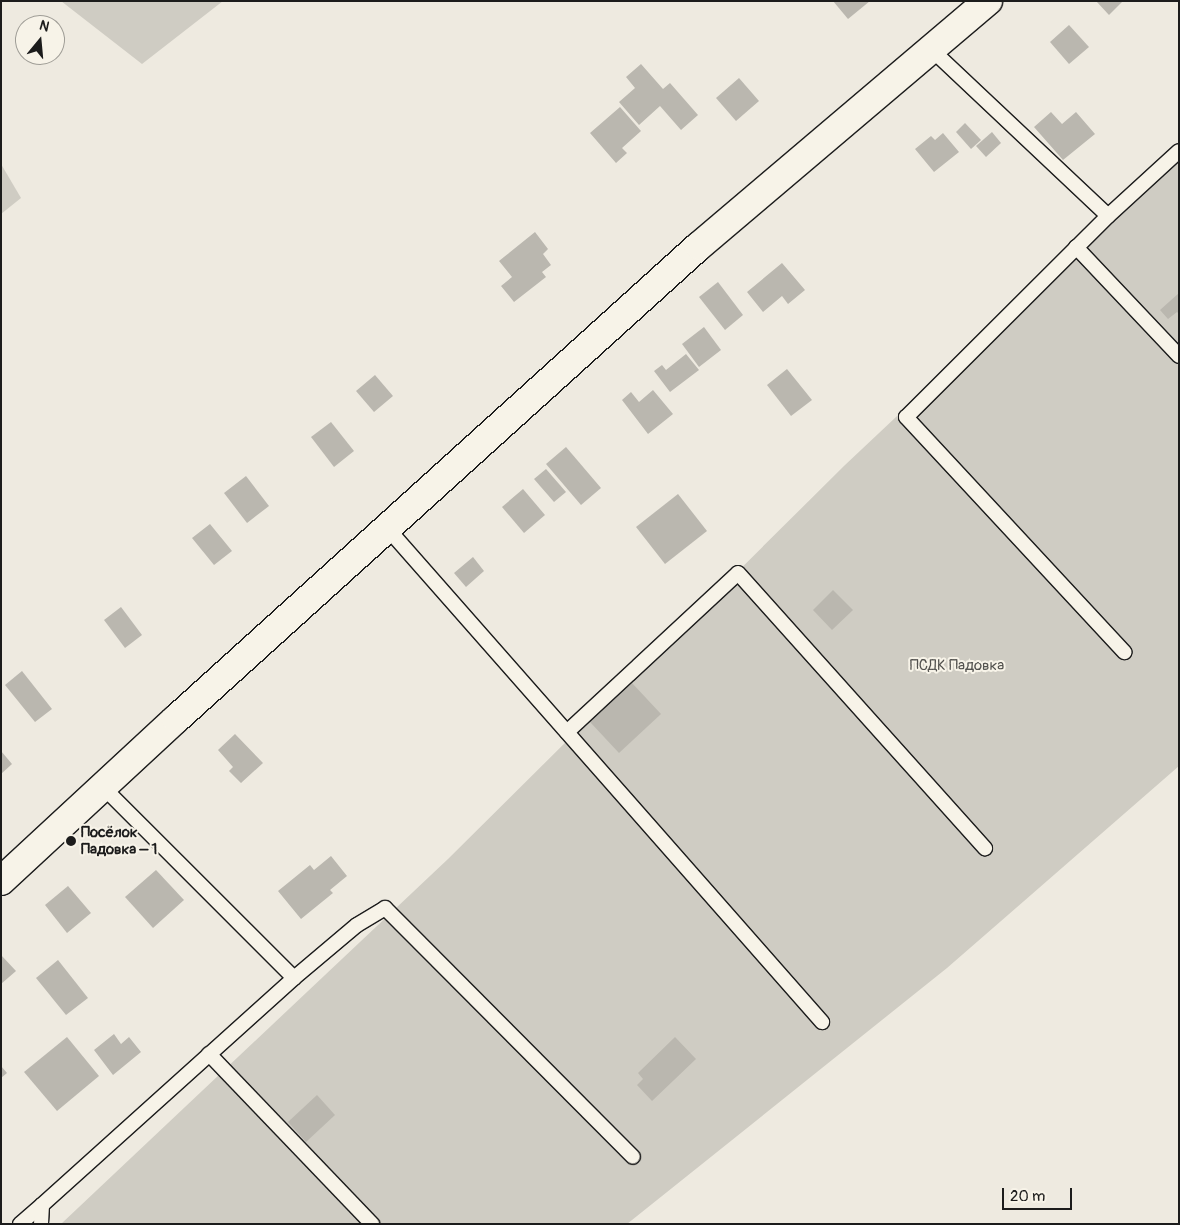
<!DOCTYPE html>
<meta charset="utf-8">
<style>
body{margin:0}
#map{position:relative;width:1180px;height:1225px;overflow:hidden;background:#eeeae0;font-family:Pangolin,sans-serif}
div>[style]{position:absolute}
.green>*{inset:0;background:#cfccc3}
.building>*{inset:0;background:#bab7af}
.roads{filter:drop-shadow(1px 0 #1c1c1c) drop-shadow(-1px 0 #1c1c1c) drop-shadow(0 1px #1c1c1c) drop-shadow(0 -1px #1c1c1c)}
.lane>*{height:14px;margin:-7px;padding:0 7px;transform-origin:7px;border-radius:7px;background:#f7f3e8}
.street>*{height:28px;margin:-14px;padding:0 14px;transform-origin:14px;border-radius:14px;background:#f7f3e8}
.dots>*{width:14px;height:14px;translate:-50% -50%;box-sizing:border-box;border:2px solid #f7f3e8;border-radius:50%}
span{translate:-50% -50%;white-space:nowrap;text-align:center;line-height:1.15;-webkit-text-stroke:4px #f7f3e8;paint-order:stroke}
.park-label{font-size:15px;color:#52514e}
.poi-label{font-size:15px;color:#1c1c1c;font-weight:700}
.left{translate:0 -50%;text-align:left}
.frame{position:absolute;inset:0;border:2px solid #1c1c1c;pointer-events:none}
.north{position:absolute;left:15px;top:15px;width:50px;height:50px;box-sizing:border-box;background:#f7f3e8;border:1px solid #9f9d96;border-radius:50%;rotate:17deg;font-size:14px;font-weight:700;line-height:20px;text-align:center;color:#1c1c1c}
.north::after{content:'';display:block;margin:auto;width:18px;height:22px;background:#1c1c1c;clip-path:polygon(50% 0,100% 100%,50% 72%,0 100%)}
.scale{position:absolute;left:1002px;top:1188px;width:70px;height:22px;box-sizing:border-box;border:2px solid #1c1c1c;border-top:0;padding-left:6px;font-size:15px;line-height:18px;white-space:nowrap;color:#1c1c1c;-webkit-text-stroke:4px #f7f3e8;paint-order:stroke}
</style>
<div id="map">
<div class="green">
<i style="clip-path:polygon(61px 1px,223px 1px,142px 64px)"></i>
<i style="clip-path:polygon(1179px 151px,1179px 766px,947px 968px,627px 1224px,61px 1224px,448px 859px,845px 465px)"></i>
<i style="clip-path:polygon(1px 164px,21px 198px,1px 214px)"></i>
</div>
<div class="building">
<i style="clip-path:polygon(833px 1px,870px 1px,848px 19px)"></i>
<i style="clip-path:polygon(1096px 1px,1123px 1px,1109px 15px)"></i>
<i style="clip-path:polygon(1069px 25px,1089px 47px,1069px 64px,1050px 42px)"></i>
<i style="clip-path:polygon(641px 64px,663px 89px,670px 83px,698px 115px,681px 130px,660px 106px,639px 125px,619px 102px,635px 88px,626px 77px)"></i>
<i style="clip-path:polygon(739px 78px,759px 101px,736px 121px,716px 98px)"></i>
<i style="clip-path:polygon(620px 107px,641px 131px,622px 148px,627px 153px,616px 163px,590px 133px)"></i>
<i style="clip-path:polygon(1051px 112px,1062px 124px,1076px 112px,1095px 134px,1063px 160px,1034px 127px)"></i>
<i style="clip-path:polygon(965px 123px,981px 140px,971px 149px,956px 132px)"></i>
<i style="clip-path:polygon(992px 132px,1001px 143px,986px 157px,976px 146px)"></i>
<i style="clip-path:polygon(943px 133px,959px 152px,934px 172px,915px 149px,931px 136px,935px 140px)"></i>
<i style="clip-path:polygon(535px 232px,548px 249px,543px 254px,551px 265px,542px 272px,546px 277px,514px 302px,501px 286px,512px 277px,499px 261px)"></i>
<i style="clip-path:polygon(782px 263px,805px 290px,788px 304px,782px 296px,763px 312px,747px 292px)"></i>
<i style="clip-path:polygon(718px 282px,743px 315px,725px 330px,699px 297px)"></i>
<i style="clip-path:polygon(1179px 293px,1179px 314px,1177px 312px,1168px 319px,1160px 310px)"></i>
<i style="clip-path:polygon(704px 327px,721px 350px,699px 367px,682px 344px)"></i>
<i style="clip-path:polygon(686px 354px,699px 370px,670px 392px,654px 371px,662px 365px,666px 370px)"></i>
<i style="clip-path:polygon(787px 369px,812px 400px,791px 416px,767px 385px)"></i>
<i style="clip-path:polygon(375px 375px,393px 396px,374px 412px,356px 391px)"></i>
<i style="clip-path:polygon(653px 390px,673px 414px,648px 434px,622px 400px,631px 392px,639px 402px)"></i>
<i style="clip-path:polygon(331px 422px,354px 451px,334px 467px,311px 437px)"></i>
<i style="clip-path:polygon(566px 447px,601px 488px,581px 505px,546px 464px)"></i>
<i style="clip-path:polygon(546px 469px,566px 492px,554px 502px,534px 479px)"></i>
<i style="clip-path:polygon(246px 476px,269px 506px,247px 523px,224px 493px)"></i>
<i style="clip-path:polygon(523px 489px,545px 515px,524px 533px,502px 507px)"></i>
<i style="clip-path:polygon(678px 494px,707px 531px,665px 564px,636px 527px)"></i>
<i style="clip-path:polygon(210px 524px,232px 551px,214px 565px,192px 538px)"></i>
<i style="clip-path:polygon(473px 557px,484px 571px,466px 587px,454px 573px)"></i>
<i style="clip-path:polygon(833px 590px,853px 610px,832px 630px,813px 610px)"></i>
<i style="clip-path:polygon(121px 607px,142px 635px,125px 648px,104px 620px)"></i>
<i style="clip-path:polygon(22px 671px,52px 709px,35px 722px,5px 685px)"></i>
<i style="clip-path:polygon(632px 683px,661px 714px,619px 753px,590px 722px)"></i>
<i style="clip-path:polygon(235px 734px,263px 763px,241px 783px,229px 771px,233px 767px,218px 750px)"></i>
<i style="clip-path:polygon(1px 751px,12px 764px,1px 774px)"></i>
<i style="clip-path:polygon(331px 856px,347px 876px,330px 890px,333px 893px,301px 919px,278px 891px,310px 865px,314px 870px)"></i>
<i style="clip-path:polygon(156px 870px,184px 900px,153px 928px,125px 897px)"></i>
<i style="clip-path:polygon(68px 886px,91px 913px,67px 933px,45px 905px)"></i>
<i style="clip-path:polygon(1px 955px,16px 971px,1px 984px)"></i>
<i style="clip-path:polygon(58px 960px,88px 998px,66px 1015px,36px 978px)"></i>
<i style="clip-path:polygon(114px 1034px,121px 1044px,129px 1037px,141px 1052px,113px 1075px,94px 1050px)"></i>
<i style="clip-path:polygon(67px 1037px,99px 1076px,57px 1111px,24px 1072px)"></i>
<i style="clip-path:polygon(675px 1037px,696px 1059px,652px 1101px,637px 1085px,643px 1079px,638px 1073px)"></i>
<i style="clip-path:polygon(1px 1066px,7px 1073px,1px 1078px)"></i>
<i style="clip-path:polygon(317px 1095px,335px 1115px,306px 1142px,288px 1122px)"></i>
</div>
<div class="roads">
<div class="lane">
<i style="left:931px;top:49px;width:243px;rotate:43.3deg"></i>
<i style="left:1108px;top:216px;width:96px;rotate:-42.5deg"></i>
<i style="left:1108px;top:216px;width:285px;rotate:135.1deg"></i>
<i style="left:906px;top:417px;width:321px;rotate:47.1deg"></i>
<i style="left:1076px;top:247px;width:150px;rotate:46.6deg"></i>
<i style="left:388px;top:529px;width:657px;rotate:48.64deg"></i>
<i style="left:567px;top:732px;width:233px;rotate:-42.9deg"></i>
<i style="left:738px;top:573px;width:370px;rotate:48.1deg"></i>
<i style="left:294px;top:978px;width:82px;rotate:-40.1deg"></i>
<i style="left:357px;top:925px;width:33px;rotate:-31deg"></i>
<i style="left:385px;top:908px;width:351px;rotate:45.1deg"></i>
<i style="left:209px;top:1054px;width:236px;rotate:46.2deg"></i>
<i style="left:20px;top:1224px;width:29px;rotate:-41deg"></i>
<i style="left:41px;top:1224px;width:19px;rotate:-87deg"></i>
<i style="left:42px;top:1205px;width:339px;rotate:-42deg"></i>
<i style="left:294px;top:978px;width:270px;rotate:-135deg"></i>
</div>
<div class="street">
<i style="left:1px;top:881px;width:238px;rotate:-42.8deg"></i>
<i style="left:176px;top:719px;width:705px;rotate:-42.13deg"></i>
<i style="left:699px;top:246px;width:379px;rotate:-40.3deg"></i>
</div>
</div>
<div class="dots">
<i style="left:71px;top:841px;background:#1c1c1c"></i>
</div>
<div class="park-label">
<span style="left:957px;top:666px">ПСДК Падовка</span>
</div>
<div class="poi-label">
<span class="left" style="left:81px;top:841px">Посёлок<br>Падовка – 1</span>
</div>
<div class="frame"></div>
<div class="north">N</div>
<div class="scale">20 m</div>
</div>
